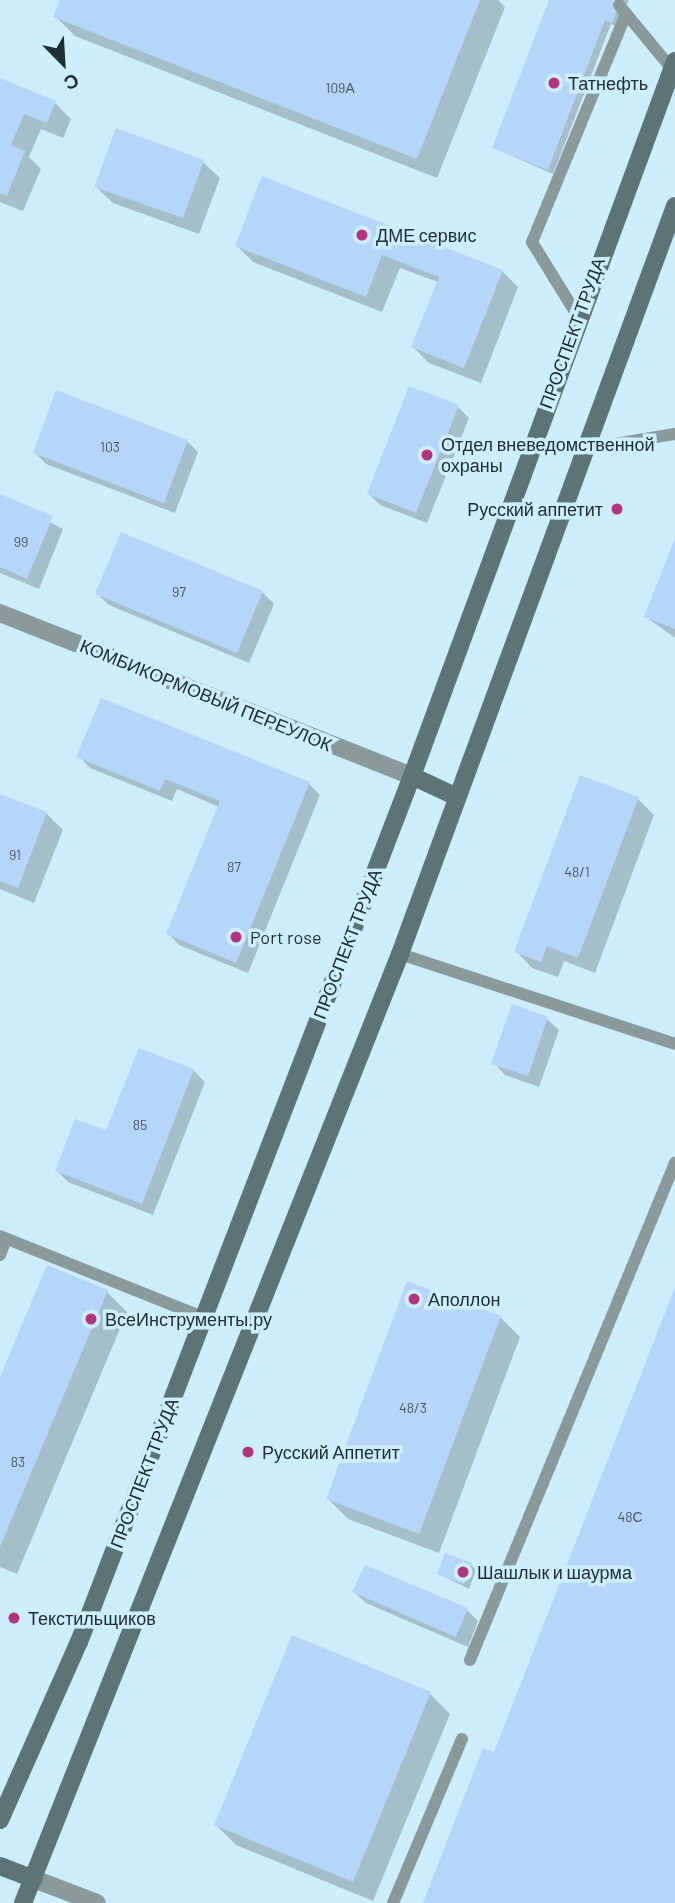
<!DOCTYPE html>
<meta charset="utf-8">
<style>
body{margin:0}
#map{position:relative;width:675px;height:1903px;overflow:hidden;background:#cdeffd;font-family:Barlow,sans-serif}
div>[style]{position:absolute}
.shadow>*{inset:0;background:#0003}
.building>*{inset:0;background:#b5d5f9}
.lane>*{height:12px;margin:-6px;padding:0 6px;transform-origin:6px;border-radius:6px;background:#8a9a9b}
.street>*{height:18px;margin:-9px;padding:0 9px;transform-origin:9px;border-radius:9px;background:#8a9a9b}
.secondary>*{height:18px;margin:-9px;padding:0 9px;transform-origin:9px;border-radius:9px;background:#5d7476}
.dots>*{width:19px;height:19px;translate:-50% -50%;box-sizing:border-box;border:4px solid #cdeffd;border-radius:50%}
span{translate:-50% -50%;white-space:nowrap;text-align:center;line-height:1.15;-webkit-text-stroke:7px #cdeffd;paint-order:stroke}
.number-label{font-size:14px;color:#465865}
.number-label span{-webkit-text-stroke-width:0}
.poi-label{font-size:18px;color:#212e34}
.left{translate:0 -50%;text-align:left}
.right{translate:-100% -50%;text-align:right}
.street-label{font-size:18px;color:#212e34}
.north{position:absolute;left:28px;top:28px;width:70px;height:70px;-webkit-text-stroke:5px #cdeffd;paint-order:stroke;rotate:156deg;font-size:19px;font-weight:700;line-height:28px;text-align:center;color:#212e34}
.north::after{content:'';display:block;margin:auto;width:24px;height:32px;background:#212e34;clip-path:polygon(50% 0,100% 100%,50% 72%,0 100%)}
</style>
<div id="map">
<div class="shadow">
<i style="clip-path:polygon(62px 0,498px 0,505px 7px,437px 178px,75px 36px,55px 16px)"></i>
<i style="clip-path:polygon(553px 0,629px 0,618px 27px,611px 24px,553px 174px,494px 148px)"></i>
<i style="clip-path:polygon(0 80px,55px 103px,71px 119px,63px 138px,41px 129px,29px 157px,41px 169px,23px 211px,0 202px)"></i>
<i style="clip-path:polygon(203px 162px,220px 178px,199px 234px,113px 203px,96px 187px)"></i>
<i style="clip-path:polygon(263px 178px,502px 271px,518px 287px,481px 383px,429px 363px,413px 347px,438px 282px,400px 268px,382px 312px,253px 262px,237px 246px)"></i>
<i style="clip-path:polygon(458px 407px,469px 418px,427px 523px,380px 505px,369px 494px)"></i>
<i style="clip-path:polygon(187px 441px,198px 452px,175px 513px,46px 464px,35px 453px)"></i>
<i style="clip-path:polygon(0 496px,63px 529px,39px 589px,0 573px)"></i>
<i style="clip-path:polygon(675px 542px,675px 638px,646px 617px)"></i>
<i style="clip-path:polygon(262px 592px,274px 604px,249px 663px,109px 605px,97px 594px)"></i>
<i style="clip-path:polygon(79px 756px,309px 784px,320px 795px,248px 973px,179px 945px,168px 933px,219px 807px,177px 789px,172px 801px,90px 768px)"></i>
<i style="clip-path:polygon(0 795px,46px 813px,63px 830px,34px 903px,0 889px)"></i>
<i style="clip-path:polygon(638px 799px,654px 815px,595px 973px,564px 961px,558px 977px,532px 968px,516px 951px)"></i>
<i style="clip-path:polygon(547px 1019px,559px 1030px,539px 1087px,505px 1075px,494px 1063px)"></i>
<i style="clip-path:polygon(193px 1070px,205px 1082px,153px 1215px,68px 1182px,57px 1171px)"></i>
<i style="clip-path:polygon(107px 1292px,127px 1312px,17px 1574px,0 1567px,0 1382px)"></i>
<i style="clip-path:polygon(500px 1317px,520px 1337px,439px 1553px,348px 1519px,328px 1499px)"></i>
<i style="clip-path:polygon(471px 1565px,476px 1570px,469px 1589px,439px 1574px)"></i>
<i style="clip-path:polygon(354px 1592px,467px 1610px,478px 1621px,468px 1647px,366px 1603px)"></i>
<i style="clip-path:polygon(430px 1694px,450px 1714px,373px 1901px,236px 1845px,216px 1825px)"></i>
</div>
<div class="building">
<i style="clip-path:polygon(60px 0,480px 0,417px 159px,53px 17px)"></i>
<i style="clip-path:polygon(549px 0,621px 0,612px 23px,605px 20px,548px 170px,492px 148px)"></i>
<i style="clip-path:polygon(0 78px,56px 101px,47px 123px,24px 114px,11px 145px,25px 151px,7px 196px,0 193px)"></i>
<i style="clip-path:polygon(116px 128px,204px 160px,183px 218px,94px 187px)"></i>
<i style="clip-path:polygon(262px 176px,503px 270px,464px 368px,411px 347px,439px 277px,382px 255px,366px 297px,235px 246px)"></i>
<i style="clip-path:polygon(409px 386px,459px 405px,416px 513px,367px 494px)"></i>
<i style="clip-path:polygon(56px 390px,188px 440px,164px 503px,33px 453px)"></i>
<i style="clip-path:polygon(0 494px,53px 516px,27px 579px,0 567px)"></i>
<i style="clip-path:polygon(121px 532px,263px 591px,237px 653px,95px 594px)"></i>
<i style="clip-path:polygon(675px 538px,675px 629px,644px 617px)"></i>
<i style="clip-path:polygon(101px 698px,310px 782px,236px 963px,166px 934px,220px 801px,165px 779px,160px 791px,76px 757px)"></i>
<i style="clip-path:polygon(580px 775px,639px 797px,578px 958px,547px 946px,541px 962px,514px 952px)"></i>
<i style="clip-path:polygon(0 794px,47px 812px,18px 888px,0 881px)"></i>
<i style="clip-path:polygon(512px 1004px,548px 1017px,528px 1076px,491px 1064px)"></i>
<i style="clip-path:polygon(139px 1048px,194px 1069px,142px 1204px,55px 1171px,75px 1119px,106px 1130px)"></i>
<i style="clip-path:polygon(47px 1265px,108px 1290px,0 1547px,0 1377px)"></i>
<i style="clip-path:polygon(407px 1281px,501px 1316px,419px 1534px,326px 1499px)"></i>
<i style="clip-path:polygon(675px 1287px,675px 1903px,423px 1903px,483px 1748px,494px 1752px)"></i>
<i style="clip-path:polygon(445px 1553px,472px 1563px,464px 1584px,437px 1574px)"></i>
<i style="clip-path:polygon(365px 1565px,468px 1608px,456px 1637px,352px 1592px)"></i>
<i style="clip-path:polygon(292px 1635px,431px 1692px,353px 1882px,214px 1825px)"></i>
</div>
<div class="lane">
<i style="left:619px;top:5px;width:83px;rotate:50.4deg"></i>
<i style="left:577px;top:315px;width:86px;rotate:-121.7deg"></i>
<i style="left:532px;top:242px;width:247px;rotate:-67.6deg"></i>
<i style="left:585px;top:449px;width:91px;rotate:-9.5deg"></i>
<i style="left:400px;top:954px;width:289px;rotate:18.1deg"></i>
<i style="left:0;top:1236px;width:219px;rotate:21.8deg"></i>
<i style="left:0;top:1255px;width:17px;rotate:-69deg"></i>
<i style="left:470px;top:1660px;width:538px;rotate:-67.59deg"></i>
<i style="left:393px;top:1903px;width:178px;rotate:-67.2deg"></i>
</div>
<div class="street">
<i style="left:0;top:613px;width:443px;rotate:21.6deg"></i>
<i style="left:34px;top:1879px;width:67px;rotate:20.9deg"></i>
</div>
<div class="secondary">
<i style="left:412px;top:776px;width:50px;rotate:25deg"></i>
<i style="left:0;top:1820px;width:195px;rotate:-66.1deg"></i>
<i style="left:79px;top:1642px;width:928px;rotate:-68.97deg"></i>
<i style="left:412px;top:776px;width:762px;rotate:-69.8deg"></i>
<i style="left:0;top:1866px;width:36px;rotate:21deg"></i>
<i style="left:23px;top:1903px;width:1021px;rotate:-68.33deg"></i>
<i style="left:400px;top:954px;width:797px;rotate:-69.81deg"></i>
</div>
<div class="dots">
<i style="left:554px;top:83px;background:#b3337f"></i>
<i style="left:362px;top:235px;background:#b3337f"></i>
<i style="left:427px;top:455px;background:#b3337f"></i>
<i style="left:617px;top:509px;background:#b3337f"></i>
<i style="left:236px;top:937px;background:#b3337f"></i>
<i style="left:414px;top:1299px;background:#b3337f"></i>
<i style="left:91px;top:1319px;background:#b3337f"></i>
<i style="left:248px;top:1452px;background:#b3337f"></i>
<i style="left:463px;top:1572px;background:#b3337f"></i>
<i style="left:14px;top:1618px;background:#b3337f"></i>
</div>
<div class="number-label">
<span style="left:340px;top:88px">109А</span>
<span style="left:110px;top:447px">103</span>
<span style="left:21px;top:542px">99</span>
<span style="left:179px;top:592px">97</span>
<span style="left:15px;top:855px">91</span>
<span style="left:234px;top:867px">87</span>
<span style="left:577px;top:872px">48/1</span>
<span style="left:140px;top:1125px">85</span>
<span style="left:413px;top:1408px">48/3</span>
<span style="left:18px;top:1462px">83</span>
<span style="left:630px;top:1517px">48С</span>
</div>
<div class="poi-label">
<span class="left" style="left:568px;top:83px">Татнефть</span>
<span class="left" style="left:376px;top:235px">ДМЕ сервис</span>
<span class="left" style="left:441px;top:455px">Отдел вневедомственной<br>охраны</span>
<span class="right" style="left:603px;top:509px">Русский аппетит</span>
<span class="left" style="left:250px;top:937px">Port rose</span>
<span class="left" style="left:428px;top:1299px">Аполлон</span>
<span class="left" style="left:105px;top:1319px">ВсеИнструменты.ру</span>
<span class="left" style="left:262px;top:1452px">Русский Аппетит</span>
<span class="left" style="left:477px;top:1572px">Шашлык и шаурма</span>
<span class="left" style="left:28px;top:1618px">Текстильщиков</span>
</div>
<div class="street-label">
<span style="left:572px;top:333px;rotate:-70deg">ПРОСПЕКТ ТРУДА</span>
<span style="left:206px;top:695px;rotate:22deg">КОМБИКОРМОВЫЙ ПЕРЕУЛОК</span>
<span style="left:347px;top:944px;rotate:-69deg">ПРОСПЕКТ ТРУДА</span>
<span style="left:144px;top:1473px;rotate:-69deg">ПРОСПЕКТ ТРУДА</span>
</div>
<div class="north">С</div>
</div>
